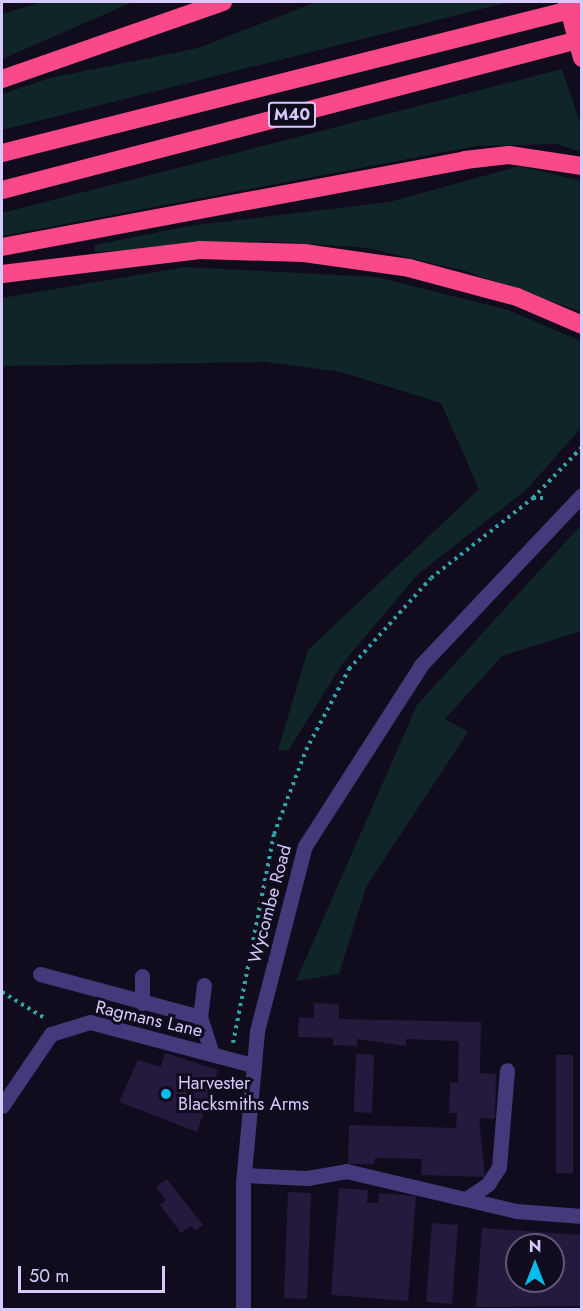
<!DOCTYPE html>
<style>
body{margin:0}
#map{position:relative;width:583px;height:1311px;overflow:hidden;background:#110c1d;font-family:Jost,sans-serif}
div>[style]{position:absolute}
.green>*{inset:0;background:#102527}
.building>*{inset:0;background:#25193d}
.path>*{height:4px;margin-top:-2px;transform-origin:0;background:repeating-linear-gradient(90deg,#31a4ab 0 3px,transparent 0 7.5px)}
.minor>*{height:15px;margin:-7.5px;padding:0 7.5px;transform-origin:7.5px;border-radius:7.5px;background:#43397b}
.highway>*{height:18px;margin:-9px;padding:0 9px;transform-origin:9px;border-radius:9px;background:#f94989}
.dots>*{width:16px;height:16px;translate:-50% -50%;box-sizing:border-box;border:3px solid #110c1d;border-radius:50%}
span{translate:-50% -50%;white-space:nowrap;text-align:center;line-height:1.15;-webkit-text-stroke:6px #110c1d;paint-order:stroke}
.shield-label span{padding:2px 4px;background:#110c1d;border:2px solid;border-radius:4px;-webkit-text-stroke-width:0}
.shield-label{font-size:16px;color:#d6cafd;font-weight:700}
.street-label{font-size:18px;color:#d6cafd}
.poi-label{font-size:18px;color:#d6cafd}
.left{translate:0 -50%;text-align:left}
.frame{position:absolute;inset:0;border:3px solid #d6cafd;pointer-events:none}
.north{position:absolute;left:505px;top:1233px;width:60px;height:60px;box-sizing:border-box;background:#110c1d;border:2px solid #605877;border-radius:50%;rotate:0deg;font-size:16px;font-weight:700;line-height:24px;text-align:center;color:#d6cafd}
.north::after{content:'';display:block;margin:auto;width:21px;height:27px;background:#07bbec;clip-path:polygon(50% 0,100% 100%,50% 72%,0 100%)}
.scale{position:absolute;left:18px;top:1266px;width:147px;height:27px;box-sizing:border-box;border:3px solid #d6cafd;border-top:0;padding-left:8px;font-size:18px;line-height:21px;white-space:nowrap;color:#d6cafd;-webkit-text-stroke:4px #110c1d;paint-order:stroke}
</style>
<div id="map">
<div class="green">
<i style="clip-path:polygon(42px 2px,133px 2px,2px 59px,2px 14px)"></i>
<i style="clip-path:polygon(316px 2px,509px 2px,2px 130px,2px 94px,50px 78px,198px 48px)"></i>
<i style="clip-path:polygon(562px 69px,581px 125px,581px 152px,557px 144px,476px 146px,2px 236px,2px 213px)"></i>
<i style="clip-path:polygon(520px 166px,581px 181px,581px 312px,465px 271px,367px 248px,264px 241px,95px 252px,94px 245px,195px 225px,389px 202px)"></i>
<i style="clip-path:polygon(185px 267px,376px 277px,508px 310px,581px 341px,581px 428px,526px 490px,418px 574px,342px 664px,288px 751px,278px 750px,308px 650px,479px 489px,441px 403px,341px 372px,267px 362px,2px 366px,2px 298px)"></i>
<i style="clip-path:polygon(581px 525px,581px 631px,502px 656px,445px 719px,468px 732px,366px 887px,339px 974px,296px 981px,417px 705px)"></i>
</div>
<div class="building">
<i style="clip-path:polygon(314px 1003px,339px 1004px,339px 1019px,481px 1022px,480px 1073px,496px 1074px,495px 1119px,479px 1118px,485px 1177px,421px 1175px,422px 1159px,375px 1158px,374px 1164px,348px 1164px,349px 1125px,456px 1128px,457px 1113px,449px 1113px,450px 1082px,458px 1083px,459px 1041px,406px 1039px,406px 1046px,357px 1039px,357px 1046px,333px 1045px,333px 1038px,298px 1037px,299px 1017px,314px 1018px)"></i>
<i style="clip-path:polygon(165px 1053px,218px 1070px,197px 1132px,119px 1102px,138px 1060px,161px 1067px)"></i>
<i style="clip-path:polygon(356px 1054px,374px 1055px,372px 1113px,354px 1112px)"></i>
<i style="clip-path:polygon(556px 1055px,573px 1055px,573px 1173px,556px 1173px)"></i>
<i style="clip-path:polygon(167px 1179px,203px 1225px,195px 1231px,191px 1226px,181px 1233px,160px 1205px,166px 1200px,156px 1187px)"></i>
<i style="clip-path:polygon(339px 1188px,368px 1190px,367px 1203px,378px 1203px,379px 1193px,416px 1196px,408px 1301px,331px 1295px)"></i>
<i style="clip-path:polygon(288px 1192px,311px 1193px,307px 1299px,284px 1298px)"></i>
<i style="clip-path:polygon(432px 1223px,458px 1225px,452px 1304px,426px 1302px)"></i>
<i style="clip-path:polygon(evenodd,482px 1228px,582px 1235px,582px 1306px,476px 1307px,482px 1228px,517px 1245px,553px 1245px,553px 1281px,517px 1281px,517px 1245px)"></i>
</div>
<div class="path">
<i style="left:533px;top:498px;width:71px;rotate:-46.1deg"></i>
<i style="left:2px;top:992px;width:52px;rotate:31.5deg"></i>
<i style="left:233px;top:1043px;width:213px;rotate:-78.9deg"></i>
<i style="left:274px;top:834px;width:90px;rotate:-69.1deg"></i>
<i style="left:306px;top:750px;width:92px;rotate:-62deg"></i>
<i style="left:349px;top:669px;width:122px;rotate:-48deg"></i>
<i style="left:431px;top:578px;width:130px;rotate:-38.1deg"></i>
<i style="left:533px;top:498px;width:11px"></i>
</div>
<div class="minor">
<i style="left:40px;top:974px;width:166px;rotate:15deg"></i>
<i style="left:204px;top:985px;width:32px;rotate:97deg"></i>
<i style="left:200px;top:1017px;width:39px;rotate:72deg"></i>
<i style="left:142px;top:1003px;width:27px;rotate:-90deg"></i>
<i style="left:2px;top:1106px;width:87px;rotate:-55.8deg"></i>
<i style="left:51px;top:1034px;width:41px;rotate:-17.1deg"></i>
<i style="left:90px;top:1022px;width:169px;rotate:14.8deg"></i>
<i style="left:244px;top:1175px;width:63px;rotate:2.7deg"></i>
<i style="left:307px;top:1178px;width:40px;rotate:-10deg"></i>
<i style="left:346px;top:1171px;width:175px;rotate:13.2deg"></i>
<i style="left:516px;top:1211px;width:66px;rotate:4.3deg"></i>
<i style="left:469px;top:1197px;width:23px;rotate:-34deg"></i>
<i style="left:488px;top:1184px;width:20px;rotate:-57deg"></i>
<i style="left:499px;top:1167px;width:97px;rotate:-85.3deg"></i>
<i style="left:243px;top:1310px;width:127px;rotate:-90deg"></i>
<i style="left:243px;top:1183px;width:153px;rotate:-84.7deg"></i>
<i style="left:257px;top:1031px;width:191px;rotate:-75.5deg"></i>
<i style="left:305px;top:846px;width:215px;rotate:-57.3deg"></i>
<i style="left:421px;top:665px;width:234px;rotate:-46.6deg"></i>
</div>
<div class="highway">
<i style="left:567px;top:2px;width:58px;rotate:75deg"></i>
<i style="left:2px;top:79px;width:234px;rotate:-19.2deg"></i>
<i style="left:2px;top:153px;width:598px;rotate:-14.13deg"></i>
<i style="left:2px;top:190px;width:599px;rotate:-14.59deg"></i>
<i style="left:2px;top:247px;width:471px;rotate:-10.6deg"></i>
<i style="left:465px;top:160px;width:44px;rotate:-6.5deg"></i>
<i style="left:509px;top:155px;width:74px;rotate:8.6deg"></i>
<i style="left:2px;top:274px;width:199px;rotate:-6.9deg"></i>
<i style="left:200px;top:250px;width:104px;rotate:1.7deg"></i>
<i style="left:304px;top:253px;width:106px;rotate:8.1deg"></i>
<i style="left:409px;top:268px;width:112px;rotate:15deg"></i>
<i style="left:517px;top:297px;width:71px;rotate:23.3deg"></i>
</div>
<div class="dots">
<i style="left:166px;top:1094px;background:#07bbec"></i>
</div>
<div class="shield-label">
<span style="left:292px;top:115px">M40</span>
</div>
<div class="street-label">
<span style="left:270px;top:904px;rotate:-75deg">Wycombe Road</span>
<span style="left:149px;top:1019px;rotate:13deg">Ragmans Lane</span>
</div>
<div class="poi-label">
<span class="left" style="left:178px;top:1094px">Harvester<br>Blacksmiths Arms</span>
</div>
<div class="frame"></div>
<div class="north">N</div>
<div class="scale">50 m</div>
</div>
